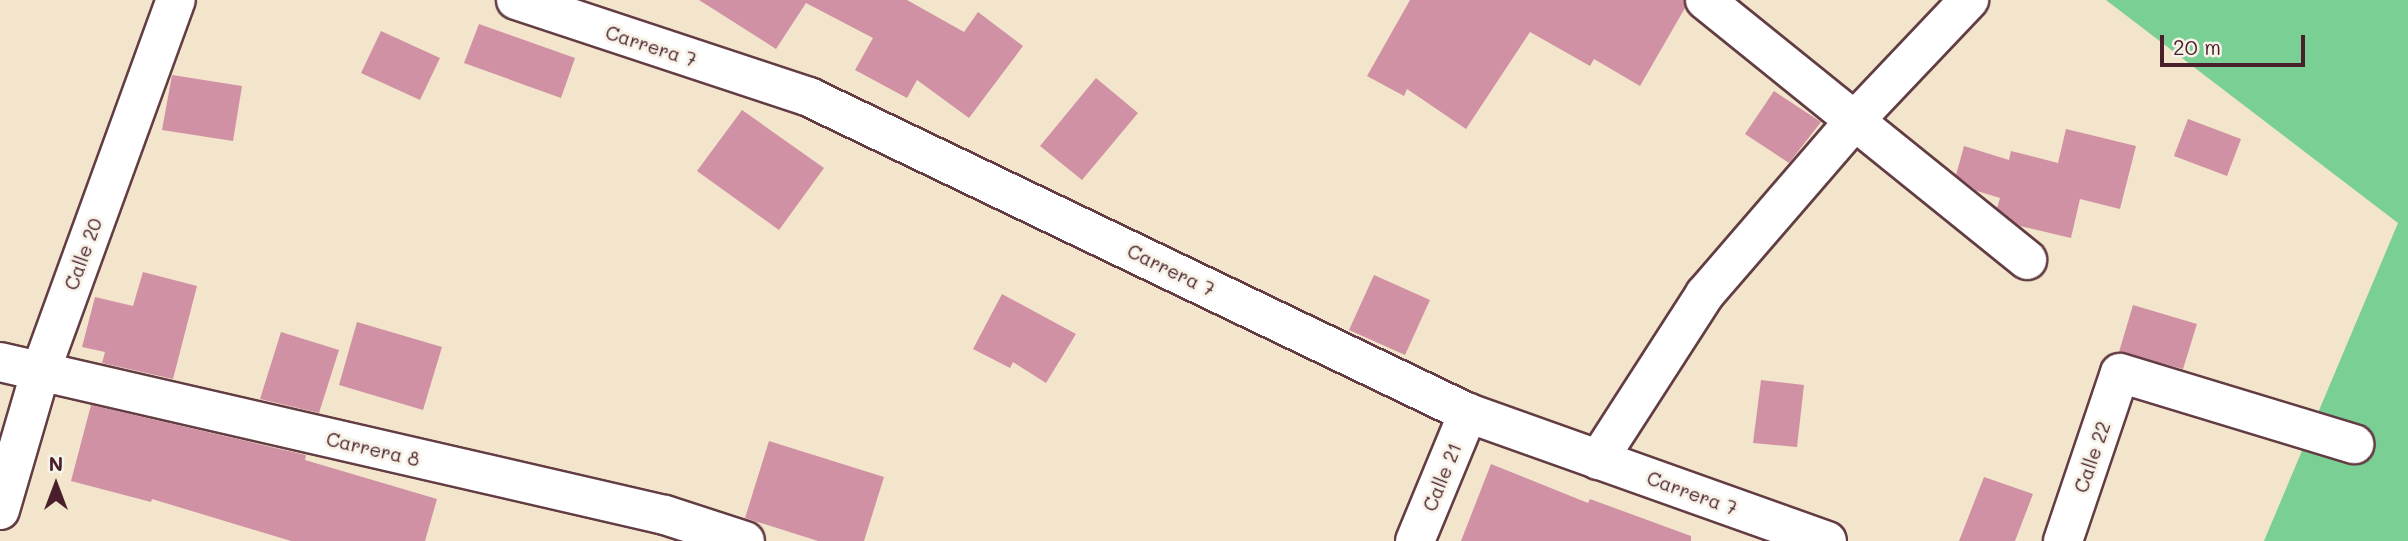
<!DOCTYPE html>
<style>
body{margin:0}
#map{position:relative;width:2408px;height:541px;overflow:hidden;background:#f2e5cc;font-family:Mali,sans-serif}
div>[style]{position:absolute}
.green>*{inset:0;background:#79cf94}
.building>*{inset:0;background:#d191a4}
.roads{filter:drop-shadow(2px 0 #633d43) drop-shadow(-2px 0 #633d43) drop-shadow(0 2px #633d43) drop-shadow(0 -2px #633d43)}
.street>*{height:38px;margin:-19px;padding:0 19px;transform-origin:19px;border-radius:19px;background:#fff}
span{translate:-50% -50%;white-space:nowrap;text-align:center;line-height:1.15;-webkit-text-stroke:6px #f7f3e8;paint-order:stroke}
.street-label{font-size:19px;color:#4a1f2b}
.north{position:absolute;left:21px;top:450px;width:70px;height:70px;-webkit-text-stroke:5px #f7f3e8;paint-order:stroke;rotate:0deg;font-size:19px;font-weight:700;line-height:28px;text-align:center;color:#4a1f2b}
.north::after{content:'';display:block;margin:auto;width:24px;height:32px;background:#4a1f2b;clip-path:polygon(50% 0,100% 100%,50% 72%,0 100%)}
.scale{position:absolute;left:2160px;top:35px;width:145px;height:32px;box-sizing:border-box;border:4px solid #4a1f2b;border-top:0;padding-left:9px;font-size:21px;line-height:24px;white-space:nowrap;color:#4a1f2b;-webkit-text-stroke:5px #f7f3e8;paint-order:stroke}
</style>
<div id="map">
<div class="green">
<i style="clip-path:polygon(2106px 0,2408px 0,2408px 541px,2264px 541px,2398px 223px)"></i>
</div>
<div class="building">
<i style="clip-path:polygon(699px 0,907px 0,964px 32px,978px 12px,1023px 46px,969px 118px,917px 80px,907px 98px,855px 70px,873px 38px,806px 3px,776px 49px)"></i>
<i style="clip-path:polygon(1410px 0,1684px 0,1685px 8px,1640px 86px,1594px 59px,1590px 66px,1530px 32px,1466px 129px,1407px 89px,1404px 96px,1367px 76px)"></i>
<i style="clip-path:polygon(479px 24px,575px 58px,561px 98px,464px 63px)"></i>
<i style="clip-path:polygon(381px 31px,440px 58px,420px 100px,361px 73px)"></i>
<i style="clip-path:polygon(172px 75px,242px 86px,233px 141px,162px 130px)"></i>
<i style="clip-path:polygon(1096px 78px,1138px 113px,1082px 180px,1040px 146px)"></i>
<i style="clip-path:polygon(1774px 91px,1821px 122px,1789px 163px,1745px 134px)"></i>
<i style="clip-path:polygon(742px 110px,824px 168px,779px 230px,697px 171px)"></i>
<i style="clip-path:polygon(2188px 119px,2241px 139px,2227px 176px,2174px 156px)"></i>
<i style="clip-path:polygon(2066px 129px,2136px 146px,2120px 209px,2080px 199px,2071px 238px,2020px 226px,1997px 208px,2000px 198px,1977px 191px,1956px 175px,1964px 146px,2009px 160px,2011px 151px,2058px 163px)"></i>
<i style="clip-path:polygon(143px 272px,197px 286px,173px 379px,102px 363px,105px 352px,82px 347px,95px 297px,133px 306px)"></i>
<i style="clip-path:polygon(1374px 275px,1430px 300px,1405px 355px,1349px 330px)"></i>
<i style="clip-path:polygon(1002px 294px,1076px 334px,1046px 383px,1013px 362px,1010px 368px,973px 349px)"></i>
<i style="clip-path:polygon(2133px 305px,2197px 324px,2183px 369px,2119px 352px)"></i>
<i style="clip-path:polygon(357px 322px,442px 347px,423px 410px,339px 385px)"></i>
<i style="clip-path:polygon(281px 332px,339px 350px,319px 413px,260px 399px)"></i>
<i style="clip-path:polygon(1761px 380px,1804px 385px,1797px 447px,1753px 443px)"></i>
<i style="clip-path:polygon(91px 405px,306px 455px,305px 460px,437px 499px,425px 541px,291px 541px,152px 499px,151px 502px,71px 481px)"></i>
<i style="clip-path:polygon(769px 441px,884px 477px,864px 541px,818px 541px,745px 518px)"></i>
<i style="clip-path:polygon(1491px 464px,1588px 503px,1590px 499px,1691px 536px,1691px 541px,1461px 541px)"></i>
<i style="clip-path:polygon(1984px 477px,2033px 494px,2015px 541px,1959px 541px)"></i>
</div>
<div class="roads">
<div class="street">
<i style="left:516px;top:0;width:309px;rotate:18.3deg"></i>
<i style="left:809px;top:97px;width:731px;rotate:25.62deg"></i>
<i style="left:1468px;top:413px;width:381px;rotate:19.6deg"></i>
<i style="left:1705px;top:0;width:414px;rotate:38.9deg"></i>
<i style="left:0;top:362px;width:682px;rotate:12.96deg"></i>
<i style="left:665px;top:515px;width:84px;rotate:18deg"></i>
<i style="left:1598px;top:460px;width:197px;rotate:-57.2deg"></i>
<i style="left:1705px;top:294px;width:233px;rotate:-49.2deg"></i>
<i style="left:1857px;top:118px;width:163px;rotate:-46.5deg"></i>
<i style="left:0;top:510px;width:143px;rotate:-73.7deg"></i>
<i style="left:40px;top:373px;width:397px;rotate:-70deg"></i>
<i style="left:1415px;top:541px;width:139px;rotate:-67.5deg"></i>
<i style="left:2063px;top:541px;width:177px;rotate:-71.3deg"></i>
<i style="left:2120px;top:373px;width:245px;rotate:16.9deg"></i>
</div>
</div>
<div class="street-label">
<span style="left:651px;top:46px;rotate:18deg">Carrera 7</span>
<span style="left:83px;top:254px;rotate:-70deg">Calle 20</span>
<span style="left:1171px;top:270px;rotate:26deg">Carrera 7</span>
<span style="left:373px;top:449px;rotate:13deg">Carrera 8</span>
<span style="left:2092px;top:457px;rotate:-71deg">Calle 22</span>
<span style="left:1442px;top:477px;rotate:-68deg">Calle 21</span>
<span style="left:1692px;top:493px;rotate:20deg">Carrera 7</span>
</div>
<div class="north">N</div>
<div class="scale">20 m</div>
</div>
